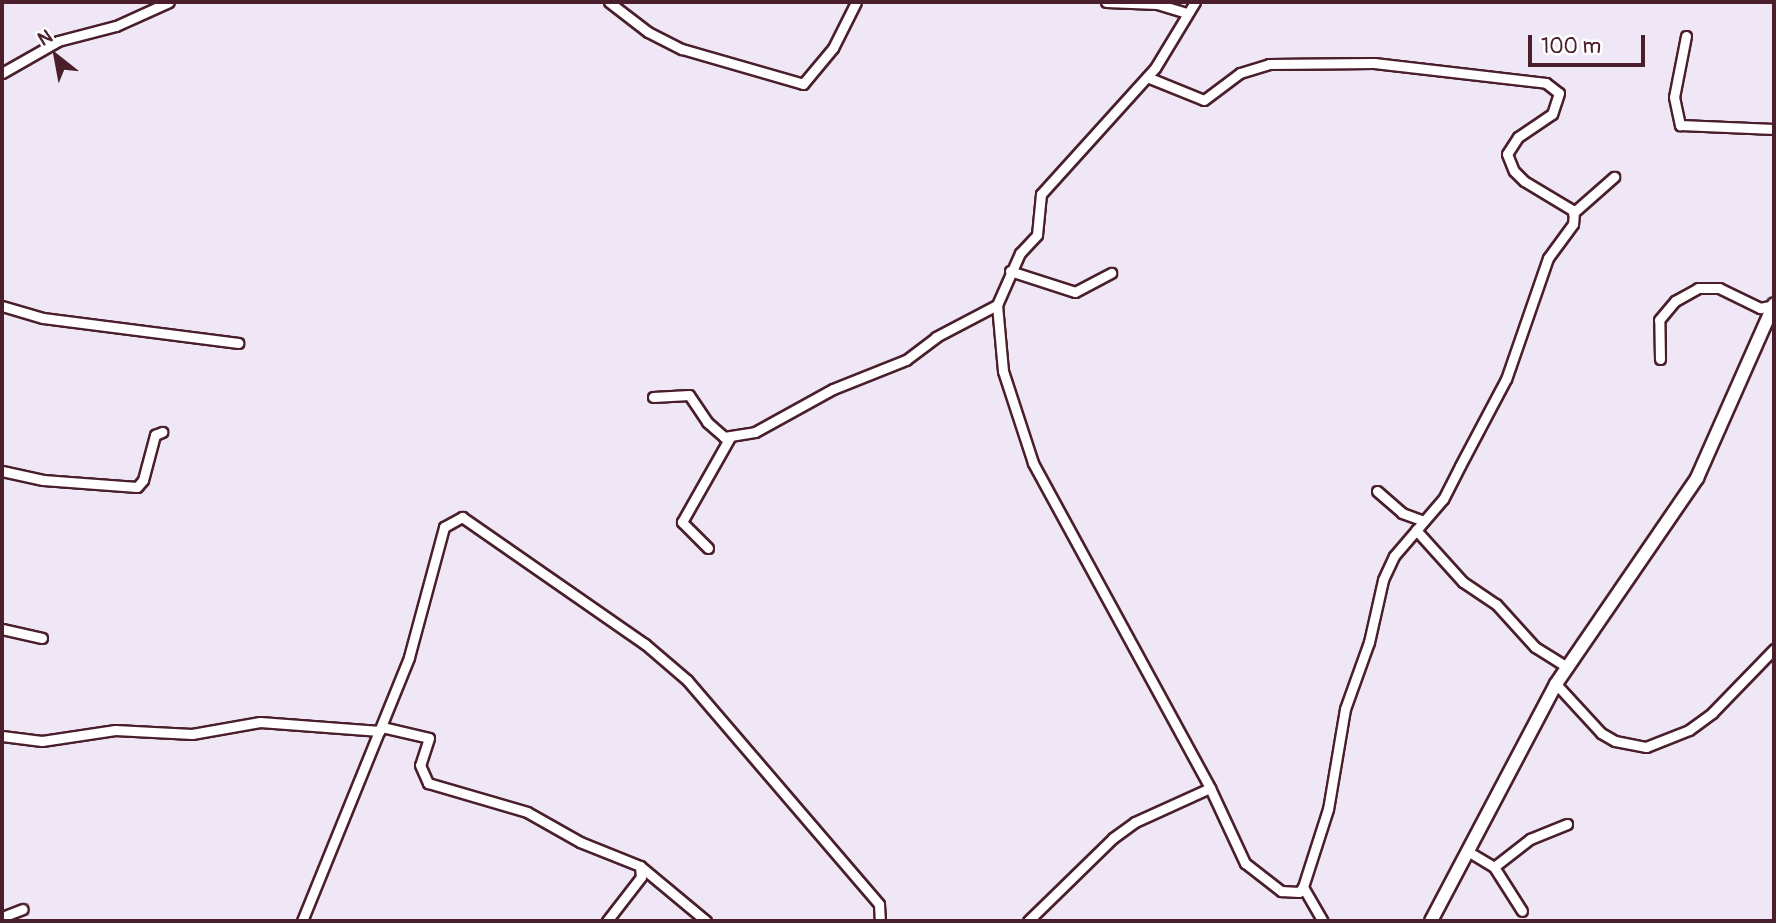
<!DOCTYPE html>
<style>
body{margin:0}
#map{position:relative;width:1776px;height:923px;overflow:hidden;background:#efe7f5;font-family:Pangolin,sans-serif}
div>[style]{position:absolute}
.roads{filter:drop-shadow(2px 0 #4a1f2b) drop-shadow(-2px 0 #4a1f2b) drop-shadow(0 2px #4a1f2b) drop-shadow(0 -2px #4a1f2b)}
.minor>*{height:9px;margin:-4.5px;padding:0 4.5px;transform-origin:4.5px;border-radius:4.5px;background:#fff}
.secondary>*{height:12px;margin:-6px;padding:0 6px;transform-origin:6px;border-radius:6px;background:#fff}
span{translate:-50% -50%;white-space:nowrap;text-align:center;line-height:1.15;-webkit-text-stroke:7px #fff;paint-order:stroke}
.frame{position:absolute;inset:0;border:4px solid #4a1f2b;pointer-events:none}
.north{position:absolute;left:21px;top:21px;width:70px;height:70px;-webkit-text-stroke:5px #fff;paint-order:stroke;rotate:329deg;font-size:19px;font-weight:700;line-height:28px;text-align:center;color:#4a1f2b}
.north::after{content:'';display:block;margin:auto;width:24px;height:32px;background:#4a1f2b;clip-path:polygon(50% 0,100% 100%,50% 72%,0 100%)}
.scale{position:absolute;left:1528px;top:35px;width:117px;height:32px;box-sizing:border-box;border:4px solid #4a1f2b;border-top:0;padding-left:9px;font-size:21px;line-height:24px;white-space:nowrap;color:#4a1f2b;-webkit-text-stroke:5px #fff;paint-order:stroke}
</style>
<div id="map">
<div class="roads">
<div class="minor">
<i style="left:609px;top:2px;width:49px;rotate:37.6deg"></i>
<i style="left:648px;top:32px;width:38px;rotate:27deg"></i>
<i style="left:682px;top:49px;width:126px;rotate:16.1deg"></i>
<i style="left:803px;top:84px;width:47px;rotate:-50.2deg"></i>
<i style="left:833px;top:48px;width:51px;rotate:-63.4deg"></i>
<i style="left:1106px;top:2px;width:51px;rotate:2.2deg"></i>
<i style="left:1157px;top:4px;width:31px;rotate:17deg"></i>
<i style="left:1195px;top:2px;width:77px;rotate:121.2deg"></i>
<i style="left:1155px;top:68px;width:170px;rotate:132.1deg"></i>
<i style="left:1041px;top:194px;width:41px;rotate:95.6deg"></i>
<i style="left:1037px;top:235px;width:25px;rotate:133deg"></i>
<i style="left:1020px;top:253px;width:57px;rotate:113.9deg"></i>
<i style="left:997px;top:305px;width:66px;rotate:84.8deg"></i>
<i style="left:1003px;top:371px;width:97px;rotate:71.9deg"></i>
<i style="left:1033px;top:463px;width:370px;rotate:61.4deg"></i>
<i style="left:1210px;top:788px;width:83px;rotate:65deg"></i>
<i style="left:1245px;top:863px;width:46px;rotate:37.9deg"></i>
<i style="left:1281px;top:891px;width:18px;rotate:3deg"></i>
<i style="left:1299px;top:892px;width:6px;rotate:-51deg"></i>
<i style="left:1686px;top:36px;width:62px;rotate:101.1deg"></i>
<i style="left:1674px;top:97px;width:29px;rotate:78deg"></i>
<i style="left:1680px;top:125px;width:94px;rotate:2.4deg"></i>
<i style="left:2px;top:73px;width:64px;rotate:-29.7deg"></i>
<i style="left:58px;top:41px;width:60px;rotate:-14.5deg"></i>
<i style="left:116px;top:26px;width:58px;rotate:-24.4deg"></i>
<i style="left:1147px;top:77px;width:61px;rotate:22deg"></i>
<i style="left:1204px;top:100px;width:45px;rotate:-36.9deg"></i>
<i style="left:1240px;top:73px;width:30px;rotate:-17deg"></i>
<i style="left:1269px;top:64px;width:105px;rotate:-0.5deg"></i>
<i style="left:1374px;top:63px;width:173px;rotate:6.6deg"></i>
<i style="left:1546px;top:83px;width:16px;rotate:38deg"></i>
<i style="left:1559px;top:93px;width:22px;rotate:108deg"></i>
<i style="left:1552px;top:114px;width:41px;rotate:145.9deg"></i>
<i style="left:1518px;top:137px;width:20px;rotate:123deg"></i>
<i style="left:1507px;top:154px;width:18px;rotate:68deg"></i>
<i style="left:1514px;top:171px;width:14px;rotate:45deg"></i>
<i style="left:1524px;top:181px;width:58px;rotate:31deg"></i>
<i style="left:1574px;top:211px;width:13px;rotate:94deg"></i>
<i style="left:1573px;top:224px;width:42px;rotate:126.3deg"></i>
<i style="left:1548px;top:258px;width:128px;rotate:109.1deg"></i>
<i style="left:1506px;top:379px;width:98px;rotate:117.9deg"></i>
<i style="left:1460px;top:466px;width:37px;rotate:117deg"></i>
<i style="left:1443px;top:499px;width:75px;rotate:130.7deg"></i>
<i style="left:1394px;top:556px;width:26px;rotate:115deg"></i>
<i style="left:1383px;top:580px;width:64px;rotate:102.7deg"></i>
<i style="left:1369px;top:642px;width:71px;rotate:109.7deg"></i>
<i style="left:1345px;top:709px;width:101px;rotate:99.6deg"></i>
<i style="left:1328px;top:809px;width:82px;rotate:107.8deg"></i>
<i style="left:1303px;top:887px;width:39px;rotate:60deg"></i>
<i style="left:1573px;top:213px;width:55px;rotate:-41.3deg"></i>
<i style="left:1010px;top:271px;width:68px;rotate:17.9deg"></i>
<i style="left:1075px;top:292px;width:41px;rotate:-27.8deg"></i>
<i style="left:2px;top:306px;width:43px;rotate:16.3deg"></i>
<i style="left:43px;top:318px;width:197px;rotate:7.3deg"></i>
<i style="left:1660px;top:359px;width:39px;rotate:-91deg"></i>
<i style="left:1659px;top:320px;width:25px;rotate:-50deg"></i>
<i style="left:1675px;top:301px;width:26px;rotate:-29deg"></i>
<i style="left:1698px;top:288px;width:21px"></i>
<i style="left:1719px;top:288px;width:46px;rotate:26deg"></i>
<i style="left:1760px;top:308px;width:14px;rotate:-12deg"></i>
<i style="left:653px;top:397px;width:36px;rotate:-3deg"></i>
<i style="left:689px;top:395px;width:32px;rotate:56deg"></i>
<i style="left:707px;top:422px;width:23px;rotate:41deg"></i>
<i style="left:724px;top:437px;width:31px;rotate:-9deg"></i>
<i style="left:755px;top:432px;width:89px;rotate:-28.9deg"></i>
<i style="left:833px;top:389px;width:79px;rotate:-21.7deg"></i>
<i style="left:906px;top:360px;width:38px;rotate:-37deg"></i>
<i style="left:936px;top:337px;width:69px;rotate:-27.7deg"></i>
<i style="left:2px;top:471px;width:42px;rotate:12.4deg"></i>
<i style="left:43px;top:480px;width:94px;rotate:4.3deg"></i>
<i style="left:137px;top:487px;width:9px;rotate:-49deg"></i>
<i style="left:143px;top:480px;width:47px;rotate:-75.1deg"></i>
<i style="left:155px;top:435px;width:8px;rotate:-23deg"></i>
<i style="left:1377px;top:491px;width:33px;rotate:41deg"></i>
<i style="left:1402px;top:513px;width:23px;rotate:20deg"></i>
<i style="left:1416px;top:530px;width:70px;rotate:47.9deg"></i>
<i style="left:1463px;top:582px;width:40px;rotate:34deg"></i>
<i style="left:1496px;top:604px;width:58px;rotate:47.8deg"></i>
<i style="left:1535px;top:647px;width:38px;rotate:32deg"></i>
<i style="left:708px;top:548px;width:37px;rotate:-135deg"></i>
<i style="left:682px;top:522px;width:98px;rotate:-60.5deg"></i>
<i style="left:2px;top:629px;width:41px;rotate:12.7deg"></i>
<i style="left:1556px;top:684px;width:67px;rotate:47.4deg"></i>
<i style="left:1601px;top:733px;width:16px;rotate:30deg"></i>
<i style="left:1615px;top:741px;width:32px;rotate:11deg"></i>
<i style="left:1646px;top:747px;width:46px;rotate:-21.6deg"></i>
<i style="left:1689px;top:730px;width:29px;rotate:-36deg"></i>
<i style="left:1712px;top:713px;width:89px;rotate:-45.9deg"></i>
<i style="left:382px;top:727px;width:48px;rotate:13.2deg"></i>
<i style="left:429px;top:738px;width:28px;rotate:108deg"></i>
<i style="left:420px;top:765px;width:20px;rotate:66deg"></i>
<i style="left:428px;top:783px;width:103px;rotate:16.3deg"></i>
<i style="left:527px;top:812px;width:61px;rotate:29.5deg"></i>
<i style="left:580px;top:842px;width:65px;rotate:21.8deg"></i>
<i style="left:640px;top:866px;width:11px;rotate:85deg"></i>
<i style="left:641px;top:877px;width:56px;rotate:127.7deg"></i>
<i style="left:2px;top:736px;width:40px;rotate:7.1deg"></i>
<i style="left:42px;top:741px;width:74px;rotate:-8.6deg"></i>
<i style="left:115px;top:730px;width:77px;rotate:3deg"></i>
<i style="left:192px;top:734px;width:69px;rotate:-10deg"></i>
<i style="left:260px;top:722px;width:120px;rotate:4.3deg"></i>
<i style="left:1469px;top:852px;width:29px;rotate:31deg"></i>
<i style="left:1494px;top:867px;width:46px;rotate:-37.9deg"></i>
<i style="left:1530px;top:839px;width:40px;rotate:-22deg"></i>
<i style="left:640px;top:866px;width:86px;rotate:39.8deg"></i>
<i style="left:1494px;top:867px;width:52px;rotate:57.5deg"></i>
<i style="left:2px;top:917px;width:22px;rotate:-21deg"></i>
<i style="left:302px;top:921px;width:285px;rotate:-67.9deg"></i>
<i style="left:409px;top:657px;width:135px;rotate:-74.9deg"></i>
<i style="left:444px;top:527px;width:21px;rotate:-29deg"></i>
<i style="left:462px;top:517px;width:223px;rotate:34.8deg"></i>
<i style="left:645px;top:644px;width:55px;rotate:40.6deg"></i>
<i style="left:687px;top:680px;width:295px;rotate:49.4deg"></i>
<i style="left:879px;top:904px;width:17px;rotate:87deg"></i>
<i style="left:1028px;top:921px;width:119px;rotate:-44.3deg"></i>
<i style="left:1113px;top:838px;width:27px;rotate:-36deg"></i>
<i style="left:1135px;top:822px;width:82px;rotate:-24.4deg"></i>
</div>
<div class="secondary">
<i style="left:1431px;top:921px;width:268px;rotate:-62.2deg"></i>
<i style="left:1556px;top:684px;width:250px;rotate:-55.6deg"></i>
<i style="left:1697px;top:478px;width:190px;rotate:-66.1deg"></i>
</div>
</div>
<div class="frame"></div>
<div class="north">N</div>
<div class="scale">100 m</div>
</div>
